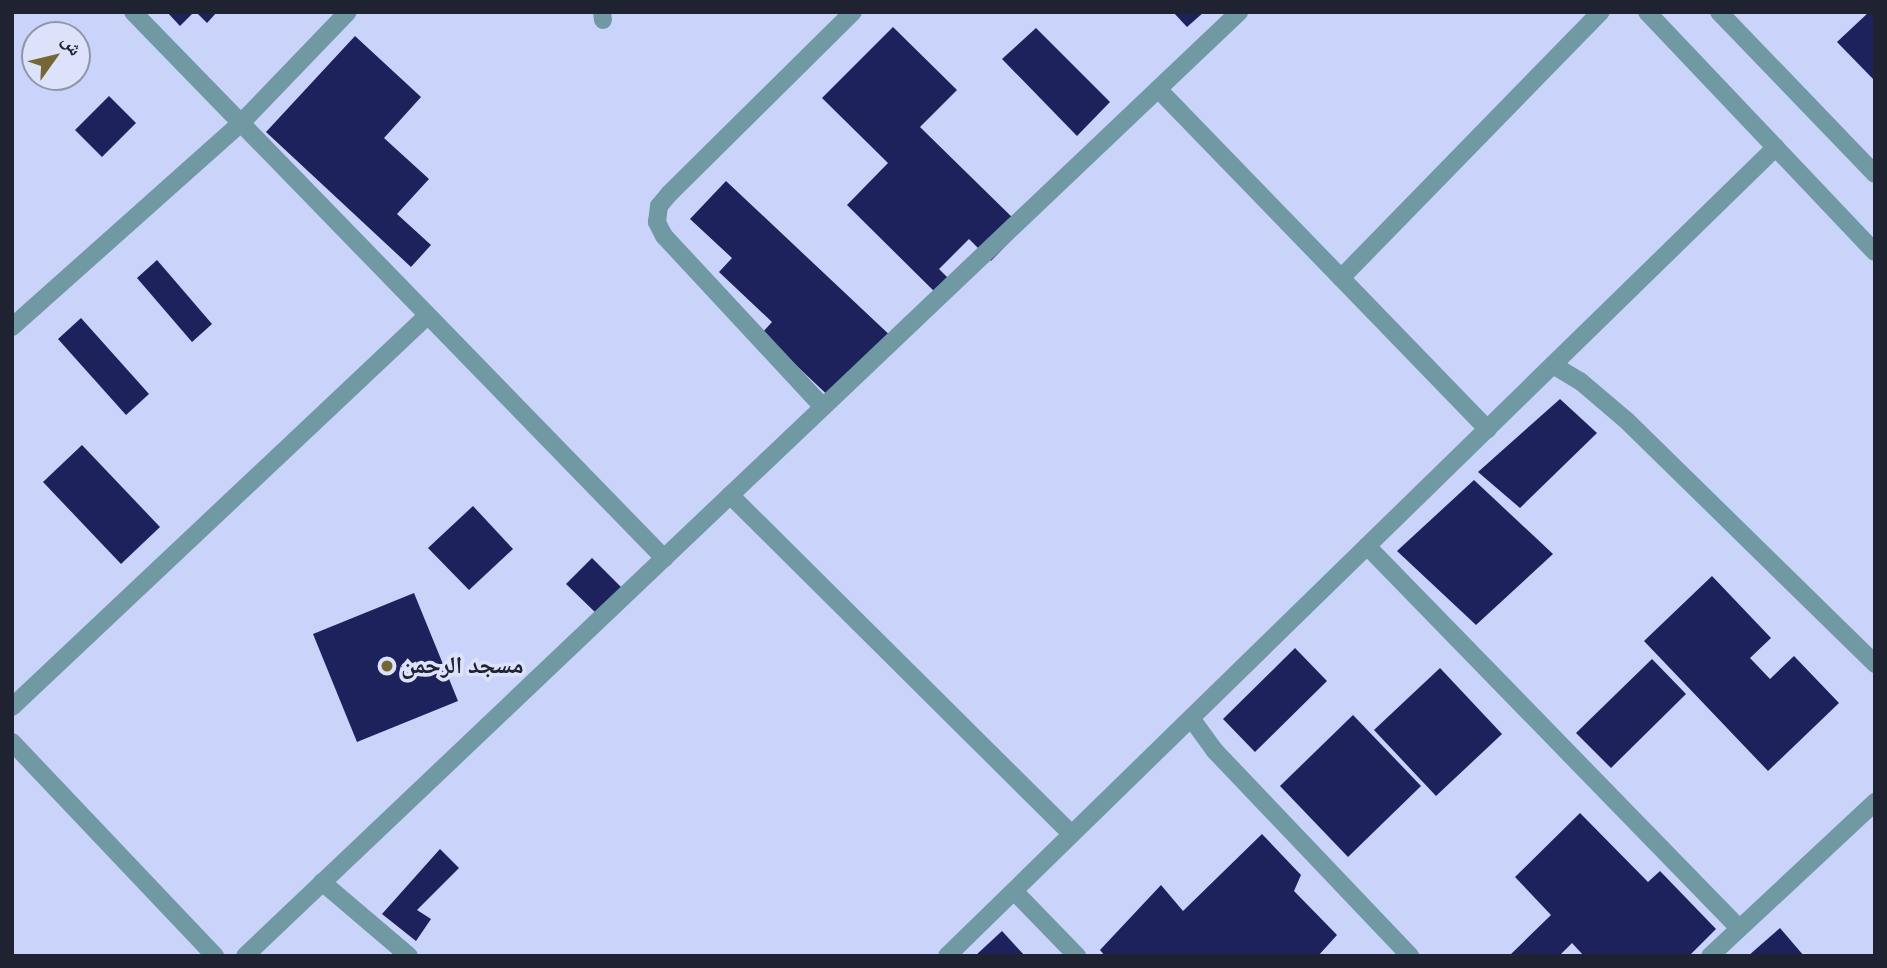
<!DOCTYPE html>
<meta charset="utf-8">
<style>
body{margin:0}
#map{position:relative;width:1887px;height:968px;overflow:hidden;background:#cad4fb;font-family:"Fira Sans","Noto Naskh Arabic",sans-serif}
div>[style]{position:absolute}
.building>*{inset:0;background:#1d225c}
.minor>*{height:18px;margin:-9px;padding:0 9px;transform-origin:9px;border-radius:9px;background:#7199a3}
.dots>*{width:19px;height:19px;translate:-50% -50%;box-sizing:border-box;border:4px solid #dce2fa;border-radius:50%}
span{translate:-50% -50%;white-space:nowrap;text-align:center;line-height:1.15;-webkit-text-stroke:7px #dce2fa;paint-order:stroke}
.poi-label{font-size:24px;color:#1f2231;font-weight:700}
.left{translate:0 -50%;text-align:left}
.frame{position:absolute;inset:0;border:14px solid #1f2231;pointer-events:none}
.north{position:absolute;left:21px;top:21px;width:70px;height:70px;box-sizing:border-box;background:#dce2fa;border:2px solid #9095aa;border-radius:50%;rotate:56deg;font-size:19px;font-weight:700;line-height:28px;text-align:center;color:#1f2231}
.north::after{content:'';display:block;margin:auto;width:24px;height:32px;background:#756735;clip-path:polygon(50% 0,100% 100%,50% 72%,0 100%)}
</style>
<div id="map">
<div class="building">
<i style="clip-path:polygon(167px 12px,194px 12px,180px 26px)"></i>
<i style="clip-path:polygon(196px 12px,217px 12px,207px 23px)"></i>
<i style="clip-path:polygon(1173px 12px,1204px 12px,1187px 27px)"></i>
<i style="clip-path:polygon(1869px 12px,1875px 12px,1875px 81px,1837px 42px)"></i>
<i style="clip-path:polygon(893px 27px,957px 90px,920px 127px,1023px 228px,991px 261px,969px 239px,939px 269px,958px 288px,945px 302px,847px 205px,888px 163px,822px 98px)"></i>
<i style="clip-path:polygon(1036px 28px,1110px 102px,1077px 136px,1002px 59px)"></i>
<i style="clip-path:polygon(355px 36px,421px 97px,384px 138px,429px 179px,397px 214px,431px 245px,411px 267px,266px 132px)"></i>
<i style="clip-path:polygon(109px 96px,136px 123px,102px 157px,75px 130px)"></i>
<i style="clip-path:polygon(726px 181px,895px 340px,836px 403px,762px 333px,772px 322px,719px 272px,732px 258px,690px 219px)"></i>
<i style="clip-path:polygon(157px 260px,212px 324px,192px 342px,137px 278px)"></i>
<i style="clip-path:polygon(81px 318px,149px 394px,126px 415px,58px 339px)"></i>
<i style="clip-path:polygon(1560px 399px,1597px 433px,1520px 508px,1478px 472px)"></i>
<i style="clip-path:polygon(82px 445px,160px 527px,121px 564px,43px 482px)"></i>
<i style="clip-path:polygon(1474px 480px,1553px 554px,1476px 625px,1397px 551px)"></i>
<i style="clip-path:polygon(473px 506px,513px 549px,469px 590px,428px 548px)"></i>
<i style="clip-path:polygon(592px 558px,622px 588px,597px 614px,566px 584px)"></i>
<i style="clip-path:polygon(1712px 576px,1771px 638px,1750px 658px,1770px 679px,1794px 656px,1839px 703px,1768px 771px,1644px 641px)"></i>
<i style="clip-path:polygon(414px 593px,458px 701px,357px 742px,313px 634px)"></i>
<i style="clip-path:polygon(1295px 648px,1327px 681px,1255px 752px,1223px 719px)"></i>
<i style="clip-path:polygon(1652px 659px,1686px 694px,1611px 768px,1576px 733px)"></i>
<i style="clip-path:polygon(1440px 668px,1502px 734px,1436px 796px,1374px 730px)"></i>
<i style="clip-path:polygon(1353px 715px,1421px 786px,1348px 857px,1280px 786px)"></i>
<i style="clip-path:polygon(1580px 813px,1648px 882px,1660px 871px,1716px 929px,1689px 956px,1584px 956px,1572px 943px,1559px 956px,1509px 956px,1551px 915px,1515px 877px)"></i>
<i style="clip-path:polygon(1262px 834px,1301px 875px,1294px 891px,1337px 935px,1318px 956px,1105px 956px,1100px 950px,1161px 885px,1183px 911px)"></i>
<i style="clip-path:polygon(440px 849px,459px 868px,417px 910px,431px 919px,416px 941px,382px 914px)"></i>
<i style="clip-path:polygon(1780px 928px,1804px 956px,1748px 956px)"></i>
<i style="clip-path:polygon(1002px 931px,1025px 956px,975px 956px)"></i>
</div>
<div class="minor">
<i style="left:133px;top:12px;width:762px;rotate:45.8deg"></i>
<i style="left:602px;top:12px;width:8px;rotate:83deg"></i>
<i style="left:1647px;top:12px;width:331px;rotate:46.5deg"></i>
<i style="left:1719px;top:12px;width:225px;rotate:46.1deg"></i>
<i style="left:1158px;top:89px;width:474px;rotate:45.9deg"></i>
<i style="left:1341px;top:278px;width:372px;rotate:-45.7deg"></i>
<i style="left:12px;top:327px;width:307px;rotate:-41.7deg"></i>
<i style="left:241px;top:123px;width:154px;rotate:-46.1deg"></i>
<i style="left:1553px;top:365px;width:31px;rotate:31deg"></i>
<i style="left:1580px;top:381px;width:60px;rotate:40.3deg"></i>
<i style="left:1626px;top:420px;width:349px;rotate:44.4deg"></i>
<i style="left:823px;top:407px;width:233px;rotate:-132.9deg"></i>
<i style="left:664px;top:236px;width:16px;rotate:-117deg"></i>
<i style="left:657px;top:222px;width:16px;rotate:-83deg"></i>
<i style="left:659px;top:206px;width:16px;rotate:-50deg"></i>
<i style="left:669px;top:194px;width:259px;rotate:-44.7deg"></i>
<i style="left:730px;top:495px;width:481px;rotate:44.8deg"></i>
<i style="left:1367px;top:546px;width:533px;rotate:45.76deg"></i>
<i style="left:12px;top:707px;width:570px;rotate:-43.29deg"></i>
<i style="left:1191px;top:718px;width:41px;rotate:54deg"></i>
<i style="left:1215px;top:751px;width:283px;rotate:46.4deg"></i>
<i style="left:12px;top:742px;width:295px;rotate:46.5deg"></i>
<i style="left:322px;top:882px;width:114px;rotate:40.4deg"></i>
<i style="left:1014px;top:891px;width:91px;rotate:45.9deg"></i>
<i style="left:245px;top:956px;width:1371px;rotate:-43.52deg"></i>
<i style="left:947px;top:956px;width:1158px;rotate:-44.3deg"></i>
<i style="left:1710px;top:956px;width:226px;rotate:-43deg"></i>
</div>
<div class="dots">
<i style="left:387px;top:666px;background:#756735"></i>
</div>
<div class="poi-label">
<span class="left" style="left:401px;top:666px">مسجد الرحمن</span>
</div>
<div class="frame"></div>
<div class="north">ش</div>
</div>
